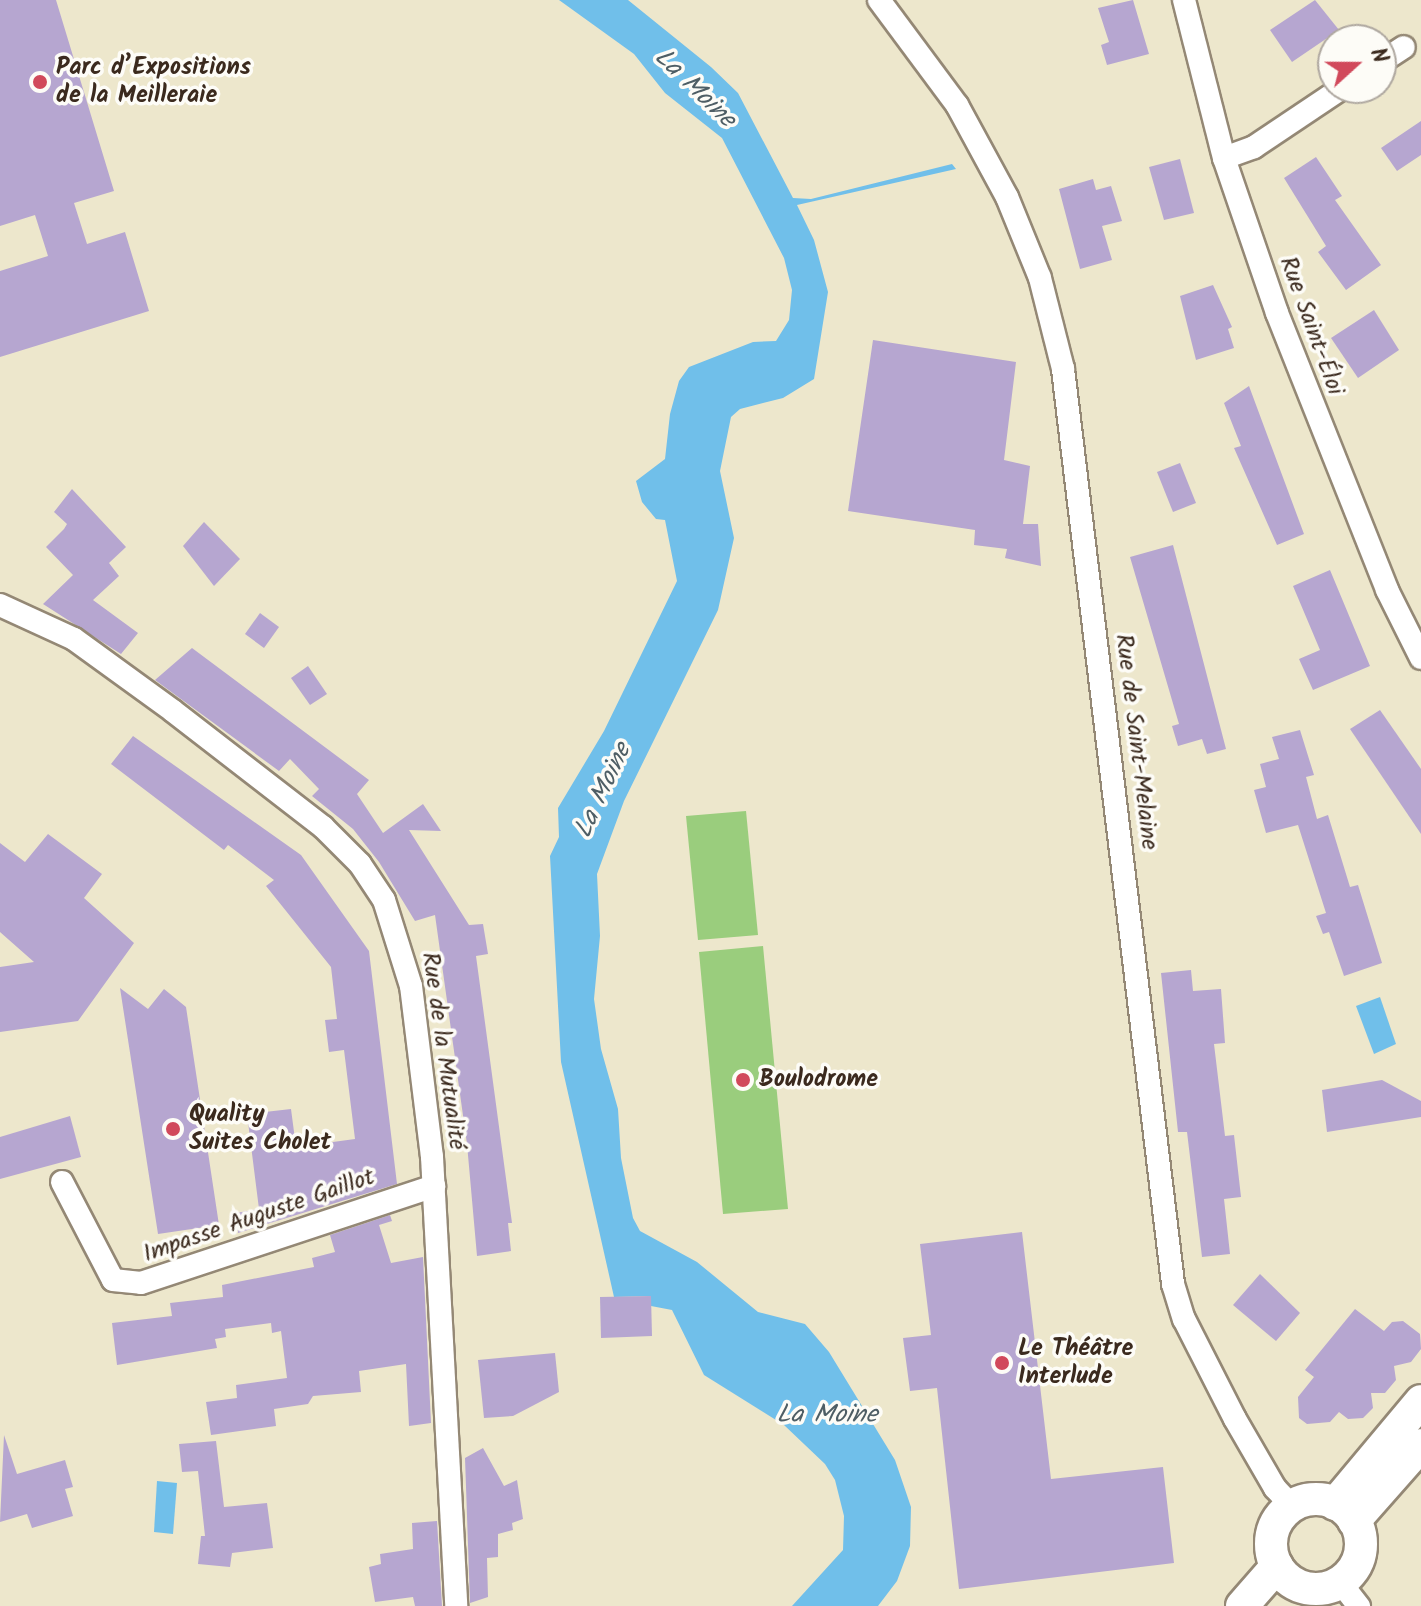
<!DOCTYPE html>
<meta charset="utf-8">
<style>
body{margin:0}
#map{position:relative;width:1421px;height:1606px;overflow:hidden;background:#ede7cc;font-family:Kalam,sans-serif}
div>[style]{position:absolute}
.green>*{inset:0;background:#9acd7d}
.water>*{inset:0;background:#70bfea}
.building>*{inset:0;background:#b6a6d0}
.roads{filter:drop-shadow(2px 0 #948875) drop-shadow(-2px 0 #948875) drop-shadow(0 2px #948875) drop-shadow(0 -2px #948875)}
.street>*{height:22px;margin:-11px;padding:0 11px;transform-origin:11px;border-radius:11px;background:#fff}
.secondary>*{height:32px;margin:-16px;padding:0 16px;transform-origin:16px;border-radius:16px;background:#fff}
.secondary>.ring{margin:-16px;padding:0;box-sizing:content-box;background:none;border:32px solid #fff;border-radius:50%}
.dots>*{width:22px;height:22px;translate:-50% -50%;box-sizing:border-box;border:4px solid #fdfcf7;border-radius:50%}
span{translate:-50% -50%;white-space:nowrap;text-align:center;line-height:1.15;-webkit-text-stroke:7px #fdfcf7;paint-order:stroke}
.poi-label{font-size:24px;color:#3b2a1e;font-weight:700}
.left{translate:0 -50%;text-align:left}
.street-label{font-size:24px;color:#3b2a1e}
.water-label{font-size:26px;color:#4e5e65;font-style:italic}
.north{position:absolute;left:1317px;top:24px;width:80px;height:80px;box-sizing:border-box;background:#fdfcf7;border:2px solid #afa8a0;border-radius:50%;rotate:69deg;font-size:22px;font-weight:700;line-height:32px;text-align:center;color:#3b2a1e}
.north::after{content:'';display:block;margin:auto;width:28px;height:36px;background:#d1495b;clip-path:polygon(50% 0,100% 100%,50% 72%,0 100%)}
</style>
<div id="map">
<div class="green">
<i style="clip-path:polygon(746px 811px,758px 935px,698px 940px,686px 816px)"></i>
<i style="clip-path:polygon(763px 946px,788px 1209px,723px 1214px,699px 952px)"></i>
</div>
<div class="water">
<i style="clip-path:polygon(559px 0,628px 0,711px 67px,738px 93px,793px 198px,811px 199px,952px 164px,956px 169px,797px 205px,814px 240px,828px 292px,814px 379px,783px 398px,740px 409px,731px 417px,720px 471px,734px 538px,718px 610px,624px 801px,597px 874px,600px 936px,594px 999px,601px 1049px,618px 1109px,621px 1158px,633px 1218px,640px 1231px,697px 1262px,758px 1312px,805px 1324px,829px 1352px,895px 1460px,911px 1507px,910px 1546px,897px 1581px,878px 1606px,792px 1606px,843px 1550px,844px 1516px,835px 1480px,825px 1464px,784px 1425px,704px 1375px,672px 1310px,651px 1306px,651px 1296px,614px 1297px,561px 1062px,550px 856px,559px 837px,558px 808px,604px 731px,677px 581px,665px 520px,656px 519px,642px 502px,636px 481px,665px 459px,670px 414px,679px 381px,689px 367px,753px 342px,776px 341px,789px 320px,792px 290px,784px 258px,722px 138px,665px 93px,634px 54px)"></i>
<i style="clip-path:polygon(1380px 997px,1396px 1044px,1374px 1054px,1356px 1006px)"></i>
<i style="clip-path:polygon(157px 1481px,177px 1483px,173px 1534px,154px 1532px)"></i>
</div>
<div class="building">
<i style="clip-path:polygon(0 0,56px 0,114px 191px,74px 203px,87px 244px,125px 232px,149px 311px,0 357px,0 271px,48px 256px,35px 215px,0 226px)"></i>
<i style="clip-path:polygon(1133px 0,1149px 54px,1107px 65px,1101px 45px,1109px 42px,1098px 8px)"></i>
<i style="clip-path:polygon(1315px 0,1339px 30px,1292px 62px,1270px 30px)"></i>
<i style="clip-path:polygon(1421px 121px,1421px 155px,1397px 171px,1381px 148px)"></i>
<i style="clip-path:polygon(1316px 157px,1342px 196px,1335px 200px,1381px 265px,1346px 290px,1318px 252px,1326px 246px,1284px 178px)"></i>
<i style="clip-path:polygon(1180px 159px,1194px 213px,1164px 220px,1149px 167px)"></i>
<i style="clip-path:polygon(1093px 179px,1096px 190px,1111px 186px,1122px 221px,1102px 226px,1112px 260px,1080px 269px,1059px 189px)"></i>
<i style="clip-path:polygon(1213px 285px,1232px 327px,1228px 329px,1234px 348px,1196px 360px,1180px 296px)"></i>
<i style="clip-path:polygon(1374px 310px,1399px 350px,1358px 378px,1331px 338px)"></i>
<i style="clip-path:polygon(873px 340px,1016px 362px,1004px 460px,1030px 466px,1023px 524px,1038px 524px,1041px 566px,1005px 558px,1007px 549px,974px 545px,975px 530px,848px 511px)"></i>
<i style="clip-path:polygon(1249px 386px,1304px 534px,1277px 545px,1234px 448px,1241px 446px,1224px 403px)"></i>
<i style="clip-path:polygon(1180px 463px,1196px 503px,1173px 512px,1157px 472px)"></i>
<i style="clip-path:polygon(72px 489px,126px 547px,109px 563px,119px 576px,93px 600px,138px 633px,121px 654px,43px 604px,73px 575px,46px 547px,64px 529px,67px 524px,54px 512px)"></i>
<i style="clip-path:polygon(204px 522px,240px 559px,214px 586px,183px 546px)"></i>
<i style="clip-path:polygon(1173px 545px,1226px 749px,1207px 754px,1202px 739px,1178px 746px,1172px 726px,1179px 724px,1130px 557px)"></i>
<i style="clip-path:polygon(1330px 570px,1370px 666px,1313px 690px,1299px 659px,1320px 650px,1293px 586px)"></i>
<i style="clip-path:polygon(260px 613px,279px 627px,264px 648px,245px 634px)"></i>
<i style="clip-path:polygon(192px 648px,369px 780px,357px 794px,383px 833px,423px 804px,441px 831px,409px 830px,469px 925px,483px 924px,488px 954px,476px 956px,512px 1223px,508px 1223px,511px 1251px,477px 1256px,467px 1144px,435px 915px,415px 921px,379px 862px,353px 829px,312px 796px,319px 789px,290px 759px,279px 771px,155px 680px)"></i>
<i style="clip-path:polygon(308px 666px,327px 694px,310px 705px,291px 678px)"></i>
<i style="clip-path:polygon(1380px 710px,1421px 769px,1421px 834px,1350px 729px)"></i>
<i style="clip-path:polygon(1300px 730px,1314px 775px,1306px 777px,1317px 819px,1328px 815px,1350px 887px,1358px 885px,1382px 963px,1344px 976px,1329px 932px,1323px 934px,1316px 916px,1326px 913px,1298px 825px,1266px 833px,1254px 790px,1266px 787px,1260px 764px,1279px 759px,1272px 737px)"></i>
<i style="clip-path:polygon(133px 736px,301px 855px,369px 951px,397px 1184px,238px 1233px,236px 1213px,259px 1209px,247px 1114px,291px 1109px,296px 1147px,355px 1139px,344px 1050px,329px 1052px,325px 1020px,337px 1019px,331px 967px,266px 886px,274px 880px,228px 845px,224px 850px,111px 764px)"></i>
<i style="clip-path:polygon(48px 834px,102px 874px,84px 898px,134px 943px,78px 1021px,0 1032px,0 967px,34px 962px,0 932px,0 843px,25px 862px)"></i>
<i style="clip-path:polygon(1191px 970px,1193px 991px,1221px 989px,1225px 1043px,1214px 1044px,1225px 1136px,1234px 1135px,1241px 1197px,1224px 1199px,1230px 1254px,1202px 1257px,1187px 1132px,1178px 1132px,1161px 973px)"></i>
<i style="clip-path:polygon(120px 988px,148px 1009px,164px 989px,186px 1007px,219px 1225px,158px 1234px)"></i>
<i style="clip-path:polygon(1382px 1080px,1421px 1101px,1421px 1117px,1327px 1132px,1322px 1090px)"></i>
<i style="clip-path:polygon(70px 1116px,81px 1157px,0 1179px,0 1137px)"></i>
<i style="clip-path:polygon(390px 1215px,392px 1221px,379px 1225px,391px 1263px,423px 1257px,431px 1423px,409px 1426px,406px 1364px,359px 1371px,361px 1392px,313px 1396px,308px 1404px,274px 1409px,276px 1426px,211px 1435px,206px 1402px,237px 1398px,236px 1385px,287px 1378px,281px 1331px,272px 1333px,271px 1323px,225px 1329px,226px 1337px,215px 1339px,217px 1348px,117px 1365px,112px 1323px,172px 1316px,170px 1303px,223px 1297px,222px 1285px,314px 1267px,312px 1258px,335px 1252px,330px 1235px)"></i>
<i style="clip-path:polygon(1022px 1232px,1051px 1479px,1163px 1467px,1174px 1563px,959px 1589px,937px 1388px,910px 1391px,903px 1338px,931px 1335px,920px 1244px)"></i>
<i style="clip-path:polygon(1260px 1274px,1300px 1313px,1276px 1341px,1233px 1305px)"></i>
<i style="clip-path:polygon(651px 1296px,652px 1336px,601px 1338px,600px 1297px)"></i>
<i style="clip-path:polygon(1355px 1309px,1384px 1331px,1392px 1322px,1403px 1321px,1420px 1334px,1421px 1349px,1411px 1362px,1394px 1366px,1396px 1380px,1385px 1393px,1371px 1393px,1373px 1408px,1363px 1418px,1348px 1419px,1339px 1412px,1330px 1422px,1307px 1424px,1299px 1418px,1298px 1397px,1314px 1377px,1305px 1370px)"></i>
<i style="clip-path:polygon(555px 1353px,559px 1392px,513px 1416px,484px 1418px,478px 1360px)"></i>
<i style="clip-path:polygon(4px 1435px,17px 1474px,65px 1460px,73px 1487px,65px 1489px,73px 1516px,32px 1528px,27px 1514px,0 1522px)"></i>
<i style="clip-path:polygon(216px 1441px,224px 1507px,267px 1503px,273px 1548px,232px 1553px,230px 1567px,198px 1564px,201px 1536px,205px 1536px,198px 1471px,182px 1472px,179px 1444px)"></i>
<i style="clip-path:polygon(483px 1448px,504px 1486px,517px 1480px,523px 1519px,512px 1523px,513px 1530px,498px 1534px,498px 1557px,487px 1558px,488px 1597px,470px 1603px,465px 1458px)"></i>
<i style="clip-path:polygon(437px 1521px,442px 1606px,415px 1606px,413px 1597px,375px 1602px,369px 1567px,381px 1564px,380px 1554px,413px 1549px,412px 1523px)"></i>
</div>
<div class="roads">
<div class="street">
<i style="left:879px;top:0;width:131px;rotate:53.4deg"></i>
<i style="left:957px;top:105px;width:105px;rotate:61.5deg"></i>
<i style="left:1007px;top:197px;width:87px;rotate:67.8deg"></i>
<i style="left:1040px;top:278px;width:94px;rotate:75.8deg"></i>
<i style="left:1063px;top:369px;width:922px;rotate:83.14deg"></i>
<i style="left:1173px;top:1284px;width:37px;rotate:73deg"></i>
<i style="left:1184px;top:1319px;width:112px;rotate:63deg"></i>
<i style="left:1235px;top:1419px;width:80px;rotate:59.9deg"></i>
<i style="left:1275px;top:1488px;width:25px;rotate:47deg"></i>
<i style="left:1184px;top:0;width:163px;rotate:75.8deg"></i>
<i style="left:1224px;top:158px;width:164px;rotate:71.1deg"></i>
<i style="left:1277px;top:313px;width:298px;rotate:68.3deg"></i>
<i style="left:1387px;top:590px;width:76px;rotate:63.4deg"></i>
<i style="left:1381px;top:62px;width:27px;rotate:-33deg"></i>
<i style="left:1224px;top:158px;width:32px;rotate:-20deg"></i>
<i style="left:1254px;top:147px;width:106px;rotate:-33.8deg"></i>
<i style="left:0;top:605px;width:81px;rotate:24.7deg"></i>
<i style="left:74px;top:639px;width:122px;rotate:36deg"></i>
<i style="left:173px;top:711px;width:190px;rotate:37.7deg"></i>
<i style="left:323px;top:827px;width:52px;rotate:45deg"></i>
<i style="left:360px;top:864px;width:43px;rotate:56.3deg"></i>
<i style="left:384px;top:900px;width:90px;rotate:72.6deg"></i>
<i style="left:411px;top:986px;width:172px;rotate:83deg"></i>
<i style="left:432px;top:1157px;width:450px;rotate:86.9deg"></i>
<i style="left:62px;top:1182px;width:110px;rotate:62.5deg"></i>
<i style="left:113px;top:1280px;width:28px;rotate:6deg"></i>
<i style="left:141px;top:1283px;width:309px;rotate:-18.3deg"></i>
<i style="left:1340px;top:1582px;width:31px;rotate:52deg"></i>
</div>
<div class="secondary">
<i class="ring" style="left:1271px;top:1499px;width:58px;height:58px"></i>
<i style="left:1335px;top:1504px;width:134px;rotate:-50.1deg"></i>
<i style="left:1354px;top:1521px;width:101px;rotate:-48.6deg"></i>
<i style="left:1242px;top:1606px;width:53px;rotate:-48.8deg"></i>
</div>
</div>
<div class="dots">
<i style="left:40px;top:82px;background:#d1495b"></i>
<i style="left:743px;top:1080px;background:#d1495b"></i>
<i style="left:173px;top:1129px;background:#d1495b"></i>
<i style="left:1002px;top:1363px;background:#d1495b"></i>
</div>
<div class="poi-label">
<span class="left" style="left:56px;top:82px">Parc d’Expositions<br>de la Meilleraie</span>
<span class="left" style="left:759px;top:1080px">Boulodrome</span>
<span class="left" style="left:189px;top:1129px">Quality<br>Suites Cholet</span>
<span class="left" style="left:1018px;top:1363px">Le Théâtre<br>Interlude</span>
</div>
<div class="street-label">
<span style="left:1311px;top:326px;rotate:70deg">Rue Saint-Éloi</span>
<span style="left:1136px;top:742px;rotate:83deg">Rue de Saint-Melaine</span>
<span style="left:443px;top:1051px;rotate:82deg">Rue de la Mutualité</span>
<span style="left:259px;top:1216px;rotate:-19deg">Impasse Auguste Gaillot</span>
</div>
<div class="water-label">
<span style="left:694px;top:89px;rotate:44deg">La Moine</span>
<span style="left:604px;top:791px;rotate:-65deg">La Moine</span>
<span style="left:827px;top:1416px">La Moine</span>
</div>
<div class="north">N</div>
</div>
